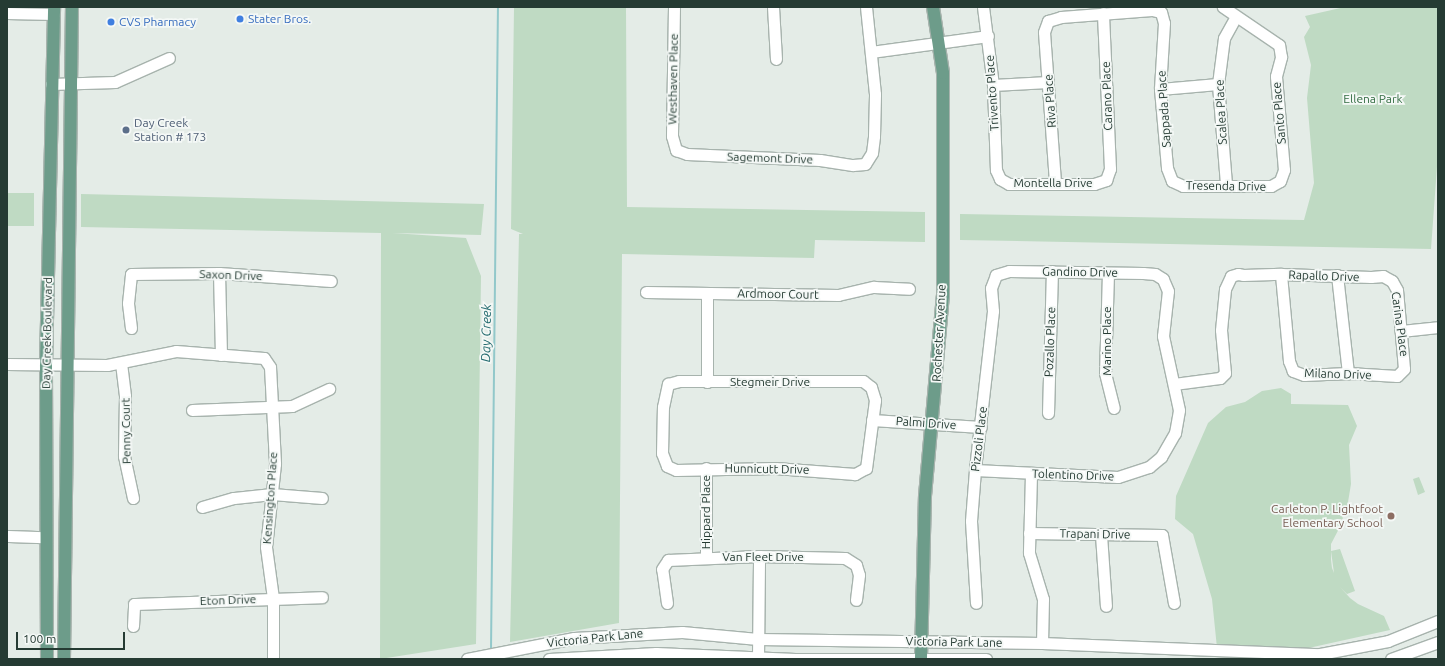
<!DOCTYPE html>
<style>
body{margin:0}
#map{position:relative;width:1445px;height:666px;overflow:hidden;background:#e4ece7;font-family:Ubuntu,sans-serif}
div>[style]{position:absolute}
.green>*{inset:0;background:#bfdac3}
.stream>*{height:2px;margin:-1px;padding:0 1px;transform-origin:1px;border-radius:1px;background:#92c8ca}
.roads{filter:drop-shadow(1px 0 #a7b3ad) drop-shadow(-1px 0 #a7b3ad) drop-shadow(0 1px #a7b3ad) drop-shadow(0 -1px #a7b3ad)}
.minor>*{height:11px;margin:-5.5px;padding:0 5.5px;transform-origin:5.5px;border-radius:5.5px;background:#fff}
.major>*{height:12px;margin:-6px;padding:0 6px;transform-origin:6px;border-radius:6px;background:#6d9c8a}
.dots>*{width:11px;height:11px;translate:-50% -50%;box-sizing:border-box;border:2px solid #f4f8f6;border-radius:50%}
span{translate:-50% -50%;white-space:nowrap;text-align:center;line-height:1.15;-webkit-text-stroke:3.5px #f4f8f6;paint-order:stroke}
.shop-label{font-size:12px;color:#366cbe}
.left{translate:0 -50%;text-align:left}
.street-label{font-size:12px;color:#253b33}
.park-label{font-size:12px;color:#346d43}
.service-label{font-size:12px;color:#4e5e75}
.education-label{font-size:12px;color:#785e54}
.right{translate:-100% -50%;text-align:right}
.water-label{font-size:13px;color:#266c70;font-style:italic}
.frame{position:absolute;inset:0;border:8px solid #253b33;pointer-events:none}
.scale{position:absolute;left:16px;top:632px;width:109px;height:18px;box-sizing:border-box;border:2px solid #253b33;border-top:0;padding-left:5px;font-size:12px;line-height:14px;white-space:nowrap;color:#253b33;-webkit-text-stroke:3px #f4f8f6;paint-order:stroke}
</style>
<div id="map">
<div class="green">
<i style="clip-path:polygon(514px 7px,626px 7px,627px 207px,925px 212px,925px 242px,815px 240px,814px 258px,622px 254px,619px 623px,510px 642px,519px 234px,523px 234px,511px 229px)"></i>
<i style="clip-path:polygon(1345px 7px,1438px 7px,1438px 153px,1431px 249px,960px 240px,960px 214px,1304px 220px,1314px 183px,1307px 98px,1311px 65px,1304px 37px,1310px 27px,1305px 16px)"></i>
<i style="clip-path:polygon(7px 193px,34px 193px,34px 226px,7px 226px)"></i>
<i style="clip-path:polygon(81px 194px,484px 204px,481px 235px,393px 233px,466px 238px,481px 276px,476px 644px,380px 659px,381px 233px,81px 227px)"></i>
<i style="clip-path:polygon(1281px 388px,1291px 394px,1291px 404px,1348px 405px,1357px 426px,1349px 445px,1351px 484px,1347px 508px,1342px 513px,1343px 521px,1331px 544px,1331px 560px,1332px 568px,1334px 573px,1331px 551px,1340px 549px,1355px 591px,1347px 594px,1340px 587px,1350px 598px,1358px 604px,1384px 616px,1390px 630px,1295px 651px,1217px 648px,1212px 599px,1193px 534px,1175px 519px,1176px 496px,1208px 423px,1226px 407px,1245px 402px,1262px 391px)"></i>
<i style="clip-path:polygon(1419px 477px,1425px 492px,1418px 495px,1413px 479px)"></i>
</div>
<div class="stream">
<i style="left:491px;top:650px;width:643px;rotate:-89.38deg"></i>
</div>
<div class="roads">
<div class="minor">
<i style="left:674px;top:7px;width:129px;rotate:90.9deg"></i>
<i style="left:672px;top:136px;width:15px;rotate:74deg"></i>
<i style="left:676px;top:150px;width:12px;rotate:20deg"></i>
<i style="left:687px;top:154px;width:133px;rotate:2.6deg"></i>
<i style="left:820px;top:160px;width:33px;rotate:9deg"></i>
<i style="left:853px;top:165px;width:12px;rotate:-5deg"></i>
<i style="left:865px;top:164px;width:13px;rotate:-58deg"></i>
<i style="left:872px;top:153px;width:17px;rotate:-83deg"></i>
<i style="left:874px;top:136px;width:42px;rotate:-88.6deg"></i>
<i style="left:875px;top:94px;width:87px;rotate:-95.9deg"></i>
<i style="left:773px;top:7px;width:52px;rotate:86.7deg"></i>
<i style="left:983px;top:7px;width:79px;rotate:82.7deg"></i>
<i style="left:993px;top:85px;width:85px;rotate:88deg"></i>
<i style="left:996px;top:170px;width:10px;rotate:66deg"></i>
<i style="left:1000px;top:179px;width:10px;rotate:29deg"></i>
<i style="left:1009px;top:184px;width:85px"></i>
<i style="left:1094px;top:184px;width:13px;rotate:-18deg"></i>
<i style="left:1106px;top:180px;width:12px;rotate:-70deg"></i>
<i style="left:1110px;top:169px;width:156px;rotate:-92.6deg"></i>
<i style="left:7px;top:13px;width:47px;rotate:1.2deg"></i>
<i style="left:871px;top:52px;width:118px;rotate:-7.8deg"></i>
<i style="left:51px;top:84px;width:64px;rotate:-1.8deg"></i>
<i style="left:115px;top:82px;width:59px;rotate:-24deg"></i>
<i style="left:993px;top:85px;width:55px;rotate:-3.1deg"></i>
<i style="left:1160px;top:89px;width:58px;rotate:-4.9deg"></i>
<i style="left:1055px;top:182px;width:150px;rotate:-94.2deg"></i>
<i style="left:1044px;top:32px;width:12px;rotate:-70deg"></i>
<i style="left:1048px;top:21px;width:14px;rotate:-17deg"></i>
<i style="left:1061px;top:17px;width:91px;rotate:-4.4deg"></i>
<i style="left:1152px;top:10px;width:9px;rotate:13deg"></i>
<i style="left:1161px;top:12px;width:11px;rotate:75deg"></i>
<i style="left:1164px;top:23px;width:66px;rotate:93.5deg"></i>
<i style="left:1160px;top:89px;width:79px;rotate:84.9deg"></i>
<i style="left:1167px;top:168px;width:14px;rotate:69deg"></i>
<i style="left:1172px;top:181px;width:12px;rotate:24deg"></i>
<i style="left:1183px;top:186px;width:88px"></i>
<i style="left:1271px;top:186px;width:10px;rotate:-29deg"></i>
<i style="left:1280px;top:181px;width:12px;rotate:-70deg"></i>
<i style="left:1284px;top:170px;width:94px;rotate:-94.9deg"></i>
<i style="left:1276px;top:76px;width:20px;rotate:-75deg"></i>
<i style="left:1281px;top:57px;width:12px;rotate:-99deg"></i>
<i style="left:1279px;top:45px;width:68px;rotate:-145.8deg"></i>
<i style="left:1226px;top:184px;width:100px;rotate:-94.6deg"></i>
<i style="left:1218px;top:84px;width:46px;rotate:-82.6deg"></i>
<i style="left:1224px;top:38px;width:23px;rotate:-61deg"></i>
<i style="left:219px;top:273px;width:82px;rotate:88.6deg"></i>
<i style="left:1108px;top:273px;width:100px;rotate:91.7deg"></i>
<i style="left:1105px;top:373px;width:36px;rotate:76deg"></i>
<i style="left:1337px;top:275px;width:99px;rotate:83.6deg"></i>
<i style="left:646px;top:292px;width:192px;rotate:0.9deg"></i>
<i style="left:838px;top:295px;width:37px;rotate:-13deg"></i>
<i style="left:874px;top:287px;width:35px;rotate:3deg"></i>
<i style="left:131px;top:328px;width:25px;rotate:-97deg"></i>
<i style="left:128px;top:303px;width:29px;rotate:-84deg"></i>
<i style="left:131px;top:274px;width:88px;rotate:-0.7deg"></i>
<i style="left:219px;top:273px;width:112px;rotate:4.1deg"></i>
<i style="left:1401px;top:331px;width:37px;rotate:-6deg"></i>
<i style="left:121px;top:363px;width:33px;rotate:83deg"></i>
<i style="left:125px;top:396px;width:60px;rotate:91deg"></i>
<i style="left:124px;top:456px;width:43px;rotate:77.9deg"></i>
<i style="left:7px;top:364px;width:100px;rotate:0.6deg"></i>
<i style="left:107px;top:365px;width:70px;rotate:-11.5deg"></i>
<i style="left:176px;top:351px;width:88px;rotate:4.5deg"></i>
<i style="left:264px;top:358px;width:11px;rotate:56deg"></i>
<i style="left:270px;top:367px;width:97px;rotate:87deg"></i>
<i style="left:275px;top:464px;width:83px;rotate:96.2deg"></i>
<i style="left:266px;top:547px;width:51px;rotate:82.2deg"></i>
<i style="left:273px;top:598px;width:61px;rotate:90deg"></i>
<i style="left:679px;top:381px;width:184px"></i>
<i style="left:863px;top:381px;width:10px;rotate:37deg"></i>
<i style="left:871px;top:387px;width:14px;rotate:73deg"></i>
<i style="left:875px;top:400px;width:69px;rotate:97.5deg"></i>
<i style="left:866px;top:468px;width:13px;rotate:151deg"></i>
<i style="left:855px;top:474px;width:80px;rotate:-175.7deg"></i>
<i style="left:775px;top:468px;width:99px;rotate:178.8deg"></i>
<i style="left:676px;top:470px;width:10px;rotate:-156deg"></i>
<i style="left:667px;top:466px;width:14px;rotate:-111deg"></i>
<i style="left:662px;top:453px;width:46px;rotate:-88.8deg"></i>
<i style="left:663px;top:407px;width:24px;rotate:-78deg"></i>
<i style="left:668px;top:384px;width:11px;rotate:-15deg"></i>
<i style="left:707px;top:382px;width:89px;rotate:-90deg"></i>
<i style="left:1174px;top:384px;width:46px;rotate:-7.4deg"></i>
<i style="left:1220px;top:378px;width:7px;rotate:-45deg"></i>
<i style="left:1225px;top:373px;width:43px;rotate:-95.3deg"></i>
<i style="left:1221px;top:330px;width:41px;rotate:-84.4deg"></i>
<i style="left:1225px;top:289px;width:14px;rotate:-65deg"></i>
<i style="left:1231px;top:276px;width:7px;rotate:-16deg"></i>
<i style="left:1238px;top:274px;width:5px;rotate:11deg"></i>
<i style="left:1243px;top:275px;width:38px;rotate:-2deg"></i>
<i style="left:1281px;top:274px;width:90px;rotate:1.9deg"></i>
<i style="left:1371px;top:277px;width:12px;rotate:-5deg"></i>
<i style="left:1383px;top:276px;width:10px;rotate:29deg"></i>
<i style="left:1392px;top:281px;width:10px;rotate:61deg"></i>
<i style="left:1397px;top:290px;width:79px;rotate:84.9deg"></i>
<i style="left:1404px;top:369px;width:10px;rotate:135deg"></i>
<i style="left:1397px;top:376px;width:49px;rotate:-176.5deg"></i>
<i style="left:1348px;top:373px;width:44px;rotate:177.4deg"></i>
<i style="left:1304px;top:375px;width:12px;rotate:-160deg"></i>
<i style="left:1293px;top:371px;width:11px;rotate:-112deg"></i>
<i style="left:1289px;top:361px;width:87px;rotate:-95.3deg"></i>
<i style="left:192px;top:410px;width:100px;rotate:-2.3deg"></i>
<i style="left:292px;top:406px;width:41px;rotate:-24.7deg"></i>
<i style="left:1048px;top:413px;width:142px;rotate:-88.4deg"></i>
<i style="left:872px;top:420px;width:109px;rotate:3.7deg"></i>
<i style="left:975px;top:470px;width:143px;rotate:2.8deg"></i>
<i style="left:1118px;top:477px;width:33px;rotate:-18deg"></i>
<i style="left:1149px;top:467px;width:16px;rotate:-40deg"></i>
<i style="left:1161px;top:457px;width:28px;rotate:-60deg"></i>
<i style="left:1175px;top:433px;width:23px;rotate:-80deg"></i>
<i style="left:1179px;top:410px;width:76px;rotate:-102.2deg"></i>
<i style="left:1163px;top:336px;width:45px;rotate:-83.7deg"></i>
<i style="left:1168px;top:291px;width:13px;rotate:-113deg"></i>
<i style="left:1163px;top:279px;width:9px;rotate:-148deg"></i>
<i style="left:1155px;top:274px;width:12px;rotate:-175deg"></i>
<i style="left:1143px;top:273px;width:134px;rotate:-179.1deg"></i>
<i style="left:1009px;top:271px;width:14px;rotate:163deg"></i>
<i style="left:996px;top:275px;width:14px;rotate:111deg"></i>
<i style="left:991px;top:288px;width:23px;rotate:85deg"></i>
<i style="left:993px;top:311px;width:160px;rotate:96.5deg"></i>
<i style="left:975px;top:470px;width:51px;rotate:94.5deg"></i>
<i style="left:971px;top:521px;width:82px;rotate:86.5deg"></i>
<i style="left:1031px;top:474px;width:79px;rotate:91.5deg"></i>
<i style="left:1029px;top:553px;width:48px;rotate:73.1deg"></i>
<i style="left:1043px;top:599px;width:44px;rotate:91.3deg"></i>
<i style="left:202px;top:507px;width:33px;rotate:-16deg"></i>
<i style="left:234px;top:498px;width:38px;rotate:-6deg"></i>
<i style="left:272px;top:494px;width:50px;rotate:4.6deg"></i>
<i style="left:1029px;top:533px;width:133px;rotate:0.9deg"></i>
<i style="left:1162px;top:535px;width:69px;rotate:80deg"></i>
<i style="left:1101px;top:535px;width:71px;rotate:86deg"></i>
<i style="left:7px;top:536px;width:38px;rotate:2deg"></i>
<i style="left:706px;top:557px;width:89px;rotate:-90deg"></i>
<i style="left:667px;top:603px;width:34px;rotate:-98deg"></i>
<i style="left:662px;top:569px;width:11px;rotate:-56deg"></i>
<i style="left:668px;top:560px;width:91px;rotate:-2.5deg"></i>
<i style="left:759px;top:556px;width:86px;rotate:1.3deg"></i>
<i style="left:845px;top:558px;width:13px;rotate:32deg"></i>
<i style="left:856px;top:565px;width:10px;rotate:73deg"></i>
<i style="left:859px;top:575px;width:25px;rotate:97deg"></i>
<i style="left:133px;top:626px;width:22px;rotate:-87deg"></i>
<i style="left:134px;top:604px;width:188px;rotate:-2.1deg"></i>
<i style="left:758px;top:657px;width:101px;rotate:-89.4deg"></i>
<i style="left:467px;top:659px;width:109px;rotate:-11.1deg"></i>
<i style="left:574px;top:638px;width:108px;rotate:-3.2deg"></i>
<i style="left:682px;top:632px;width:76px;rotate:5.3deg"></i>
<i style="left:758px;top:639px;width:284px;rotate:0.8deg"></i>
<i style="left:1042px;top:643px;width:278px;rotate:2.3deg"></i>
<i style="left:1320px;top:654px;width:69px;rotate:-10.8deg"></i>
<i style="left:1388px;top:641px;width:54px;rotate:-21.8deg"></i>
<i style="left:549px;top:659px;width:107px;rotate:-3.2deg"></i>
<i style="left:656px;top:653px;width:139px;rotate:2.5deg"></i>
<i style="left:795px;top:659px;width:191px"></i>
<i style="left:1391px;top:659px;width:50px;rotate:-19.9deg"></i>
</div>
<div class="major">
<i style="left:921px;top:658px;width:162px;rotate:-88.6deg"></i>
<i style="left:925px;top:496px;width:201px;rotate:-84.9deg"></i>
<i style="left:943px;top:296px;width:223px;rotate:-90deg"></i>
<i style="left:943px;top:73px;width:67px;rotate:-98.6deg"></i>
<i style="left:47px;top:659px;width:294px;rotate:-90.2deg"></i>
<i style="left:46px;top:365px;width:358px;rotate:-88.7deg"></i>
<i style="left:64px;top:659px;width:652px;rotate:-89.3deg"></i>
</div>
</div>
<div class="dots">
<i style="left:240px;top:19px;background:#3f7fe0"></i>
<i style="left:111px;top:22px;background:#3f7fe0"></i>
<i style="left:126px;top:130px;background:#5c6f8a"></i>
<i style="left:1391px;top:516px;background:#8d6e63"></i>
</div>
<div class="shop-label">
<span class="left" style="left:248px;top:19px">Stater Bros.</span>
<span class="left" style="left:119px;top:22px">CVS Pharmacy</span>
</div>
<div class="street-label">
<span style="left:673px;top:79px;rotate:-89deg">Westhaven Place</span>
<span style="left:992px;top:93px;rotate:-94deg">Trivento Place</span>
<span style="left:1107px;top:96px;rotate:-92deg">Carano Place</span>
<span style="left:1050px;top:101px;rotate:-94deg">Riva Place</span>
<span style="left:1164px;top:109px;rotate:-94deg">Sappada Place</span>
<span style="left:1221px;top:112px;rotate:-93deg">Scalea Place</span>
<span style="left:1279px;top:113px;rotate:-95deg">Santo Place</span>
<span style="left:770px;top:158px;rotate:2deg">Sagemont Drive</span>
<span style="left:1053px;top:183px">Montella Drive</span>
<span style="left:1226px;top:186px;rotate:1deg">Tresenda Drive</span>
<span style="left:1080px;top:272px;rotate:1deg">Gandino Drive</span>
<span style="left:231px;top:275px;rotate:2deg">Saxon Drive</span>
<span style="left:1324px;top:276px;rotate:2deg">Rapallo Drive</span>
<span style="left:778px;top:294px;rotate:1deg">Ardmoor Court</span>
<span style="left:1400px;top:324px;rotate:82deg">Carina Place</span>
<span style="left:47px;top:333px;rotate:-89deg">Day Creek Boulevard</span>
<span style="left:939px;top:333px;rotate:-87deg">Rochester Avenue</span>
<span style="left:1107px;top:341px;rotate:-90deg">Marino Place</span>
<span style="left:1050px;top:342px;rotate:-88deg">Pozallo Place</span>
<span style="left:1338px;top:374px;rotate:2deg">Milano Drive</span>
<span style="left:770px;top:382px">Stegmeir Drive</span>
<span style="left:926px;top:423px;rotate:4deg">Palmi Drive</span>
<span style="left:126px;top:431px;rotate:-91deg">Penny Court</span>
<span style="left:979px;top:439px;rotate:-83deg">Pizzoli Place</span>
<span style="left:767px;top:469px;rotate:1deg">Hunnicutt Drive</span>
<span style="left:1073px;top:475px;rotate:2deg">Tolentino Drive</span>
<span style="left:270px;top:498px;rotate:-86deg">Kensington Place</span>
<span style="left:706px;top:512px;rotate:-90deg">Hippard Place</span>
<span style="left:1095px;top:534px;rotate:1deg">Trapani Drive</span>
<span style="left:763px;top:557px">Van Fleet Drive</span>
<span style="left:228px;top:600px;rotate:-2deg">Eton Drive</span>
<span style="left:595px;top:638px;rotate:-6deg">Victoria Park Lane</span>
<span style="left:954px;top:642px;rotate:1deg">Victoria Park Lane</span>
</div>
<div class="park-label">
<span style="left:1373px;top:99px">Ellena Park</span>
</div>
<div class="service-label">
<span class="left" style="left:134px;top:130px">Day Creek<br>Station # 173</span>
</div>
<div class="education-label">
<span class="right" style="left:1383px;top:516px">Carleton P. Lightfoot<br>Elementary School</span>
</div>
<div class="water-label">
<span style="left:486px;top:333px;rotate:-89deg">Day Creek</span>
</div>
<div class="frame"></div>
<div class="scale">100 m</div>
</div>
